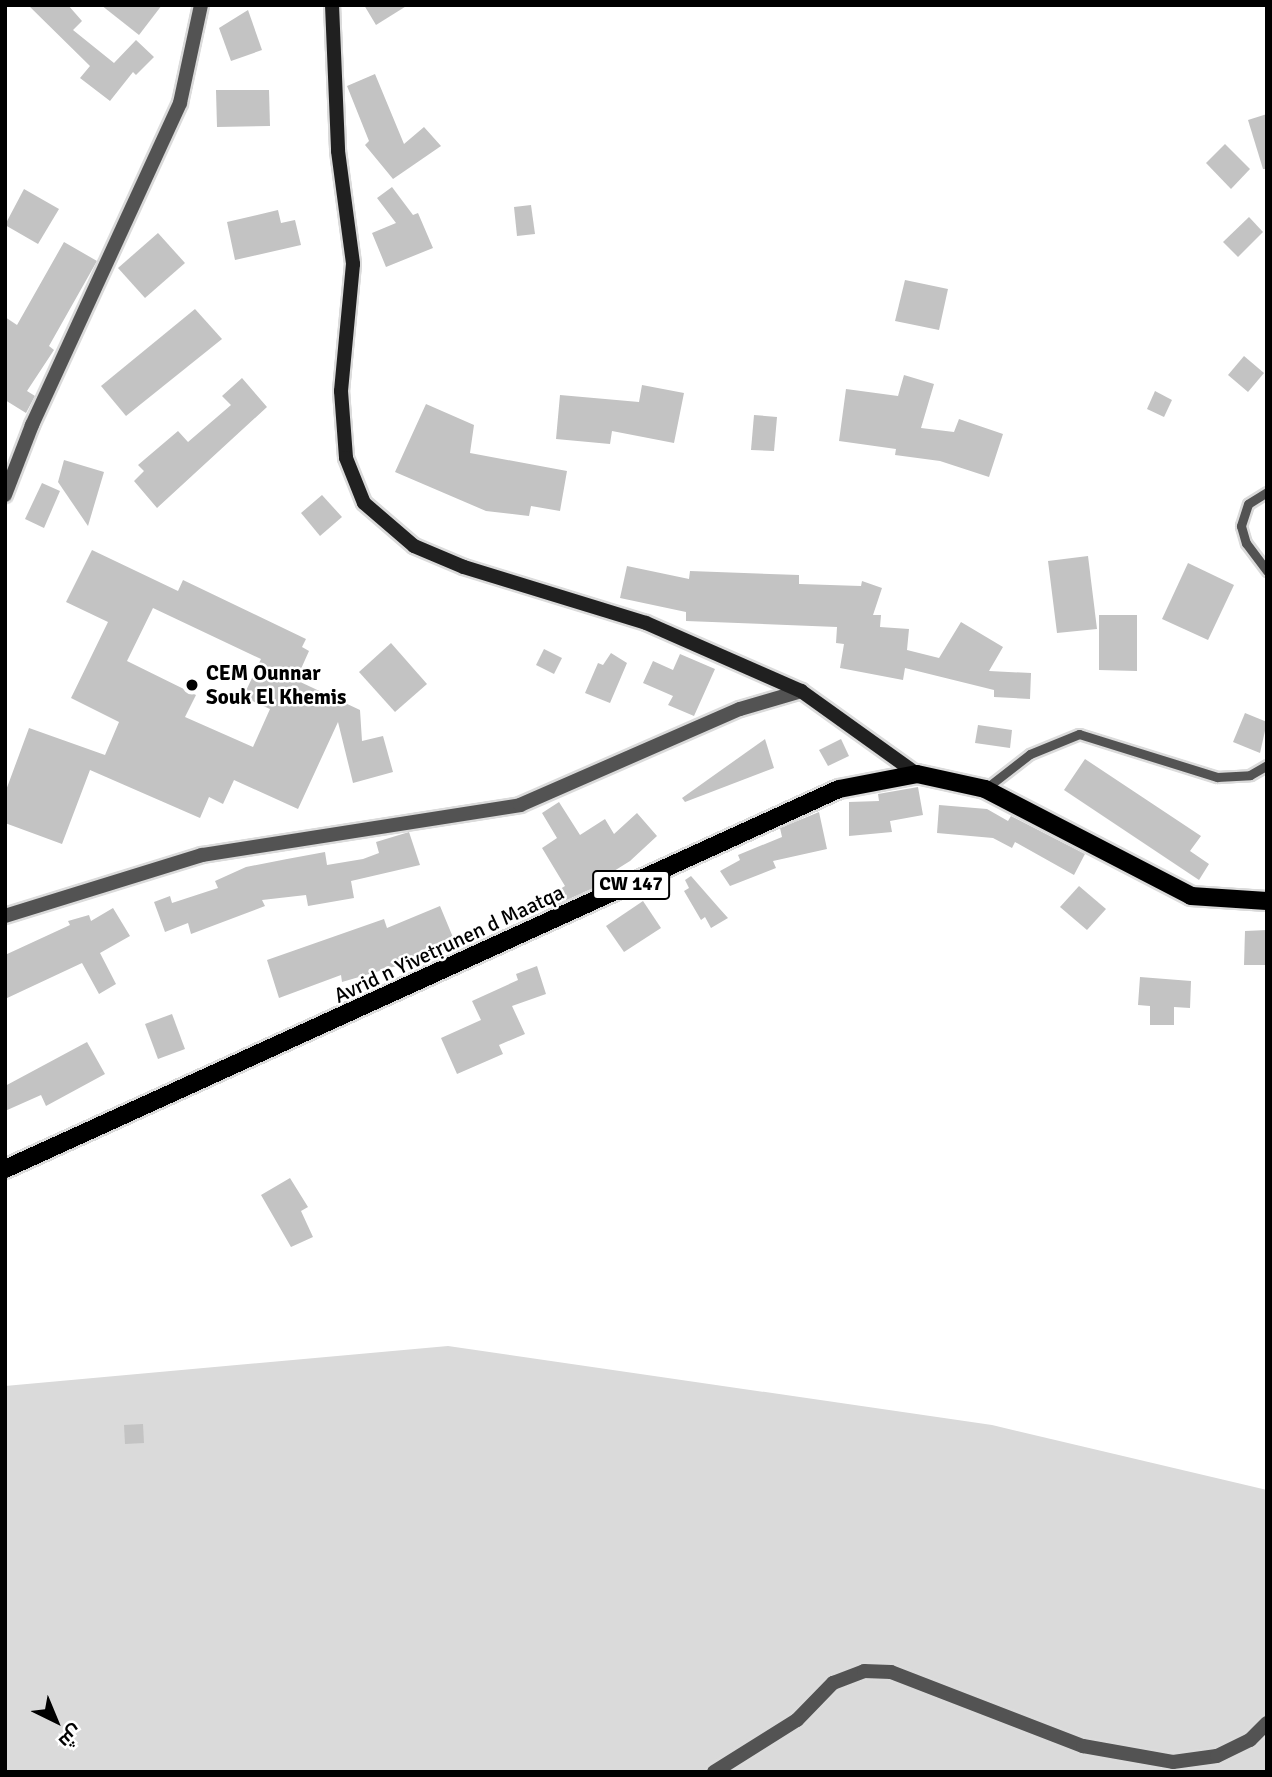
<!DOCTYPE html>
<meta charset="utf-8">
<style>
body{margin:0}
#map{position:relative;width:1272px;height:1777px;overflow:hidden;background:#fff;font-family:Signika,Cairo,sans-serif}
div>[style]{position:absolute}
.green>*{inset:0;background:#dadada}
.building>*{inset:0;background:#c3c3c3}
.roads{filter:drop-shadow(2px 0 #dbdbdb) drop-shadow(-2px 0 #dbdbdb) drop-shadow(0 2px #dbdbdb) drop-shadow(0 -2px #dbdbdb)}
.lane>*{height:9px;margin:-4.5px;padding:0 4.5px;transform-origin:4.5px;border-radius:4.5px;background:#535353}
.street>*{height:14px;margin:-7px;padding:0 7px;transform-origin:7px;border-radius:7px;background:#535353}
.secondary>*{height:14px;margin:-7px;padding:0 7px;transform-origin:7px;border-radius:7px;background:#202020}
.primary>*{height:18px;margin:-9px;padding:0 9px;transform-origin:9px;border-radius:9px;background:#000}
.dots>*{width:19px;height:19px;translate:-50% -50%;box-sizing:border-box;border:4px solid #fff;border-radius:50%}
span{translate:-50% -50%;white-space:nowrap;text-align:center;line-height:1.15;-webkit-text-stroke:5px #fff;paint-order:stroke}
.shield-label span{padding:2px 5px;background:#fff;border:2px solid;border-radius:5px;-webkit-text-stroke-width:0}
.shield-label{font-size:19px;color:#000;font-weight:700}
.poi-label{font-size:21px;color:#000;font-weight:700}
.left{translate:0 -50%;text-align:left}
.street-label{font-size:21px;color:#000}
.frame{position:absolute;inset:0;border:7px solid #000;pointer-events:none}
.north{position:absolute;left:21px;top:1686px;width:70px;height:70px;-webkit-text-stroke:5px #fff;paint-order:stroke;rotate:137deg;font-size:19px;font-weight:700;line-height:28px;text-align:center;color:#000}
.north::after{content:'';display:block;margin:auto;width:24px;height:32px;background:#000;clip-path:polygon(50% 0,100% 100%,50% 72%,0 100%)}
</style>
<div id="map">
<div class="green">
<i style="clip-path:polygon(448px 1346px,992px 1425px,1267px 1490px,1267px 1772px,5px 1772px,5px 1386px)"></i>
</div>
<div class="building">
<i style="clip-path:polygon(28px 5px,68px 5px,82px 21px,73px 30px,114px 63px,136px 40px,154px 57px,136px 75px,133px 72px,110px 101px,80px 78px,90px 66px)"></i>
<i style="clip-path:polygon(101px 5px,162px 5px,139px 35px)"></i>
<i style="clip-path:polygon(364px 5px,408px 5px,376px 25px)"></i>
<i style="clip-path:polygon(248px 10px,262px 50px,231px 61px,219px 28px)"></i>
<i style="clip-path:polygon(375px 74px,404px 144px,424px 127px,441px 146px,393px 179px,365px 145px,369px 141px,347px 86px)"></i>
<i style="clip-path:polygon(216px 90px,269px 90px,270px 126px,217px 127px)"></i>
<i style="clip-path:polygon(1267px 114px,1267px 169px,1263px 169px,1248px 120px)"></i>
<i style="clip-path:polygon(1225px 144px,1250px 169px,1231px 189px,1206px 163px)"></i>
<i style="clip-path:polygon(392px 187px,413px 215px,418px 213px,433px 248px,386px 267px,372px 233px,396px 223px,377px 198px)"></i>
<i style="clip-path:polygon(24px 189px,59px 209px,38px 244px,5px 225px)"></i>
<i style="clip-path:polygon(531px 205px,535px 234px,517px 236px,514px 207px)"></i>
<i style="clip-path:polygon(278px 210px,281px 223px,295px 220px,301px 245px,235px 260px,227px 222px)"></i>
<i style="clip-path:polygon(1249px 217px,1263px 232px,1238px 257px,1223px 242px)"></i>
<i style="clip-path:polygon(158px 233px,185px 263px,145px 298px,118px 268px)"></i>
<i style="clip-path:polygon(64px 242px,97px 261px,49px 346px,54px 350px,27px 391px,35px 396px,26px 413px,5px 400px,5px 317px,17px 325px)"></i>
<i style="clip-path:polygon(905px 280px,948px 289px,939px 330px,895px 321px)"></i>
<i style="clip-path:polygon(195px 309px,222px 339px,126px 416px,101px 386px)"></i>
<i style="clip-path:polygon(1244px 356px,1264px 373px,1248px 392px,1228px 375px)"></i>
<i style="clip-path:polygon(904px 375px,934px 384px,921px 428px,954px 432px,959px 419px,1003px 434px,989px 477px,940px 461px,895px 455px,896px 449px,839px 441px,846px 389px,898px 396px)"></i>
<i style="clip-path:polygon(242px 378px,267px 407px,157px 508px,134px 481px,144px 471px,138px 465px,178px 431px,188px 442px,231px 405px,222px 396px)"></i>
<i style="clip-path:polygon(642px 385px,684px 393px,674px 443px,612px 431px,610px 444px,556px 439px,560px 395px,639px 402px)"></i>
<i style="clip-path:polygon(1155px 391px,1172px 400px,1164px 417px,1147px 409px)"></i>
<i style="clip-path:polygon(426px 404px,474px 425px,470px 453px,567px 471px,560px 511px,531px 506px,529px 516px,486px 511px,395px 472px)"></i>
<i style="clip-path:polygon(754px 415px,777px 417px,774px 451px,751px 450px)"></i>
<i style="clip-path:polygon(64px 460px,104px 472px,88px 526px,58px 482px)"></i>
<i style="clip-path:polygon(42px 483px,60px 491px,44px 528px,25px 519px)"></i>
<i style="clip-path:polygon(322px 495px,342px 517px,320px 536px,301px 513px)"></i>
<i style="clip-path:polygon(evenodd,92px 550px,178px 591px,183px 580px,306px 639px,302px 647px,309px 651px,296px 680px,360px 710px,362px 741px,383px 736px,393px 772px,353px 783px,338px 722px,298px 809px,234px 780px,223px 804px,209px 797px,200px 818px,90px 770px,62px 844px,5px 823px,5px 793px,29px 728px,105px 755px,119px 722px,71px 698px,108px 622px,66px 602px,92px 550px,153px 608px,261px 659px,243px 697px,270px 709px,253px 747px,185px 717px,196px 695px,127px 661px,153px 608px)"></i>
<i style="clip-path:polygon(1088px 556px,1097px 629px,1057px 633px,1048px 561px)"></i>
<i style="clip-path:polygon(1188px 563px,1234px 585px,1208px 640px,1162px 619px)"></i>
<i style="clip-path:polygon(627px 566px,689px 579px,690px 571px,799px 575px,799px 584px,861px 586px,862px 581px,882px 588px,873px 615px,881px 615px,880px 627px,909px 629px,907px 650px,939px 658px,961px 622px,1003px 647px,989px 671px,1031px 673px,1030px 699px,994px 697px,994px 690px,905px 668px,903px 680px,840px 668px,844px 644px,836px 643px,837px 627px,686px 621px,686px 612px,620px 598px)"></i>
<i style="clip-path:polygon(1099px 615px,1137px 615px,1137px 671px,1099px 670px)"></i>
<i style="clip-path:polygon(391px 643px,427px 684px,395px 712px,359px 672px)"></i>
<i style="clip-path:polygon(544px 649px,562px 658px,554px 674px,536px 665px)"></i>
<i style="clip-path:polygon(611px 653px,627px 663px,610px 703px,585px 693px,598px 663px,603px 665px)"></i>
<i style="clip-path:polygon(680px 654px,715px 669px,694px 716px,668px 705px,673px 696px,643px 683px,653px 661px,673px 670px)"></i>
<i style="clip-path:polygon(1245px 713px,1267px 722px,1260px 753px,1233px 742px)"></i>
<i style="clip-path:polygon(978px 725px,1012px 730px,1010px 748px,975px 743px)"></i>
<i style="clip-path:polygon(765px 739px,774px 768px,685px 802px,682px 798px)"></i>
<i style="clip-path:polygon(841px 739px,849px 756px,828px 766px,819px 750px)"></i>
<i style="clip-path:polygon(1085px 759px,1201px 836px,1190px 851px,1209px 864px,1199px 880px,1064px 790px)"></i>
<i style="clip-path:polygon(918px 787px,923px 815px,890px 821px,892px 832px,849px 836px,849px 802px,879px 801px,878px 794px)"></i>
<i style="clip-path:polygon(559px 802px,580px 835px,605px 819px,614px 834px,637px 813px,657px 836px,630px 861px,598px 881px,600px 885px,558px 904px,552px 894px,565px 886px,542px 848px,557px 838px,542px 813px)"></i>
<i style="clip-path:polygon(939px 805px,987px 809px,1008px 821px,1011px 816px,1085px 854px,1074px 875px,1015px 842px,1012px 848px,993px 838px,937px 833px)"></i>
<i style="clip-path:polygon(819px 812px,827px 849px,773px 861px,776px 868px,730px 886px,720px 871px,740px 860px,738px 855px,782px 837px,780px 828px)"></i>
<i style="clip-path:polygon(409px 832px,420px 865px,351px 881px,354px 898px,308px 906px,306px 895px,262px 900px,265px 906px,191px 934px,188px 923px,165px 932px,154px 902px,170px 896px,172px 903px,218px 888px,215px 881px,246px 867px,287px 859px,325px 852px,327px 865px,363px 859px,379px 853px,376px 842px)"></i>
<i style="clip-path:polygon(691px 876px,719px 908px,728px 918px,711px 928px,705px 917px,701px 920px,684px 891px,689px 888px,685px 880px)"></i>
<i style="clip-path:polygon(1079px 886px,1106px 909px,1087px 930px,1060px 907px)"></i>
<i style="clip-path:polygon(643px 901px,661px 928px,624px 952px,606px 926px)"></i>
<i style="clip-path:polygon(440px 906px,457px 947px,411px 966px,410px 962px,342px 982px,341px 975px,279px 998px,267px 960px,384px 919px,387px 928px)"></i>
<i style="clip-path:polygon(113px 908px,130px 936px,100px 953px,116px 984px,99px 994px,82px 963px,5px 999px,5px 955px,70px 925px,68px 921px,89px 915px,91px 921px)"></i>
<i style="clip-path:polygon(1267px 930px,1267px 965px,1244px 965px,1245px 931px)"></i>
<i style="clip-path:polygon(537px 966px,546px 994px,512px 1006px,525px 1034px,499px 1045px,503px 1054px,457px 1074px,441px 1038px,481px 1020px,472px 1001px,518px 980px,516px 974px)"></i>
<i style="clip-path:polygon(1140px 977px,1191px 981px,1190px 1008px,1174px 1007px,1174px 1025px,1150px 1025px,1150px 1006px,1138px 1005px)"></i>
<i style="clip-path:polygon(172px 1014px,185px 1049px,158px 1059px,145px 1024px)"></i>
<i style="clip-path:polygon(87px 1042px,105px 1074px,46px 1106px,41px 1095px,5px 1111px,5px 1086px)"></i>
<i style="clip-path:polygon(290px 1178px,308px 1207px,301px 1211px,313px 1237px,291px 1247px,261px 1195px)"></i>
<i style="clip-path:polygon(143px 1424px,144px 1443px,125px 1444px,124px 1425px)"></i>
</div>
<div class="roads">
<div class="lane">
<i style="left:1267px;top:492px;width:22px;rotate:148deg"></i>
<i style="left:1248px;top:504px;width:23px;rotate:108deg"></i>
<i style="left:1241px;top:526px;width:18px;rotate:74deg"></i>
<i style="left:1246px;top:543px;width:35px;rotate:53deg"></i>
<i style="left:985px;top:789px;width:57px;rotate:-37.9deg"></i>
<i style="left:1030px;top:754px;width:53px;rotate:-22.2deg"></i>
<i style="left:1079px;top:734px;width:145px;rotate:17.3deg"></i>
<i style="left:1217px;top:777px;width:33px;rotate:-3deg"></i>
<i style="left:1250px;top:775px;width:20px;rotate:-30deg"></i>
</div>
<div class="street">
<i style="left:5px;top:495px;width:75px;rotate:-68.9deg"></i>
<i style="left:32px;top:425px;width:354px;rotate:-65.3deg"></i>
<i style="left:180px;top:103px;width:100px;rotate:-77.9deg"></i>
<i style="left:5px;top:916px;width:206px;rotate:-17.2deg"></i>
<i style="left:202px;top:855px;width:322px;rotate:-8.9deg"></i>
<i style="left:520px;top:805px;width:240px;rotate:-23.6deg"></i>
<i style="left:740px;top:709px;width:64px;rotate:-16.4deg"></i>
<i style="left:714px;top:1772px;width:98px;rotate:-32.1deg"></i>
<i style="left:797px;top:1720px;width:52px;rotate:-45.8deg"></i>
<i style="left:833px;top:1683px;width:33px;rotate:-21deg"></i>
<i style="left:864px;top:1671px;width:27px;rotate:2deg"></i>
<i style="left:891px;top:1672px;width:206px;rotate:21.1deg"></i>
<i style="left:1083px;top:1746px;width:91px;rotate:10.1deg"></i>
<i style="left:1173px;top:1762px;width:44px;rotate:-7.8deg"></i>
<i style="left:1217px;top:1756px;width:37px;rotate:-26deg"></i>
<i style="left:1250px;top:1740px;width:24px;rotate:-45deg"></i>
</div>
<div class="secondary">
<i style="left:332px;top:5px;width:146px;rotate:87.6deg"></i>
<i style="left:338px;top:151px;width:114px;rotate:82.4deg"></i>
<i style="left:353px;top:264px;width:128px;rotate:95.4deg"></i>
<i style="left:341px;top:391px;width:67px;rotate:85.7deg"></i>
<i style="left:346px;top:458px;width:48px;rotate:68.2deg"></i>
<i style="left:364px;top:503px;width:66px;rotate:40.7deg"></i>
<i style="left:414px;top:546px;width:54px;rotate:22.8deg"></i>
<i style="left:464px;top:567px;width:190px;rotate:17.1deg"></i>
<i style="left:646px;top:623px;width:169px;rotate:23.7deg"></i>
<i style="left:801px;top:691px;width:143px;rotate:35.6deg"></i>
</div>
<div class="primary">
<i style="left:5px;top:1169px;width:916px;rotate:-24.5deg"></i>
<i style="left:839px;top:789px;width:79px;rotate:-10.9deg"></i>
<i style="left:917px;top:774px;width:70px;rotate:12.4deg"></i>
<i style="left:985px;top:789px;width:232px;rotate:27.4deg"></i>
<i style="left:1191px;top:896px;width:76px;rotate:3.8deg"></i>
</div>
</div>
<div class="dots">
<i style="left:192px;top:685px;background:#000"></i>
</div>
<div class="shield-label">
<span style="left:631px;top:885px">CW 147</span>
</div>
<div class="poi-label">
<span class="left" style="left:206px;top:685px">CEM Ounnar<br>Souk El Khemis</span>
</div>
<div class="street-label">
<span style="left:449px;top:944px;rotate:-25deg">Avrid n Yivetṛunen d Maatqa</span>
</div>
<div class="frame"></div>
<div class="north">ش</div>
</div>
